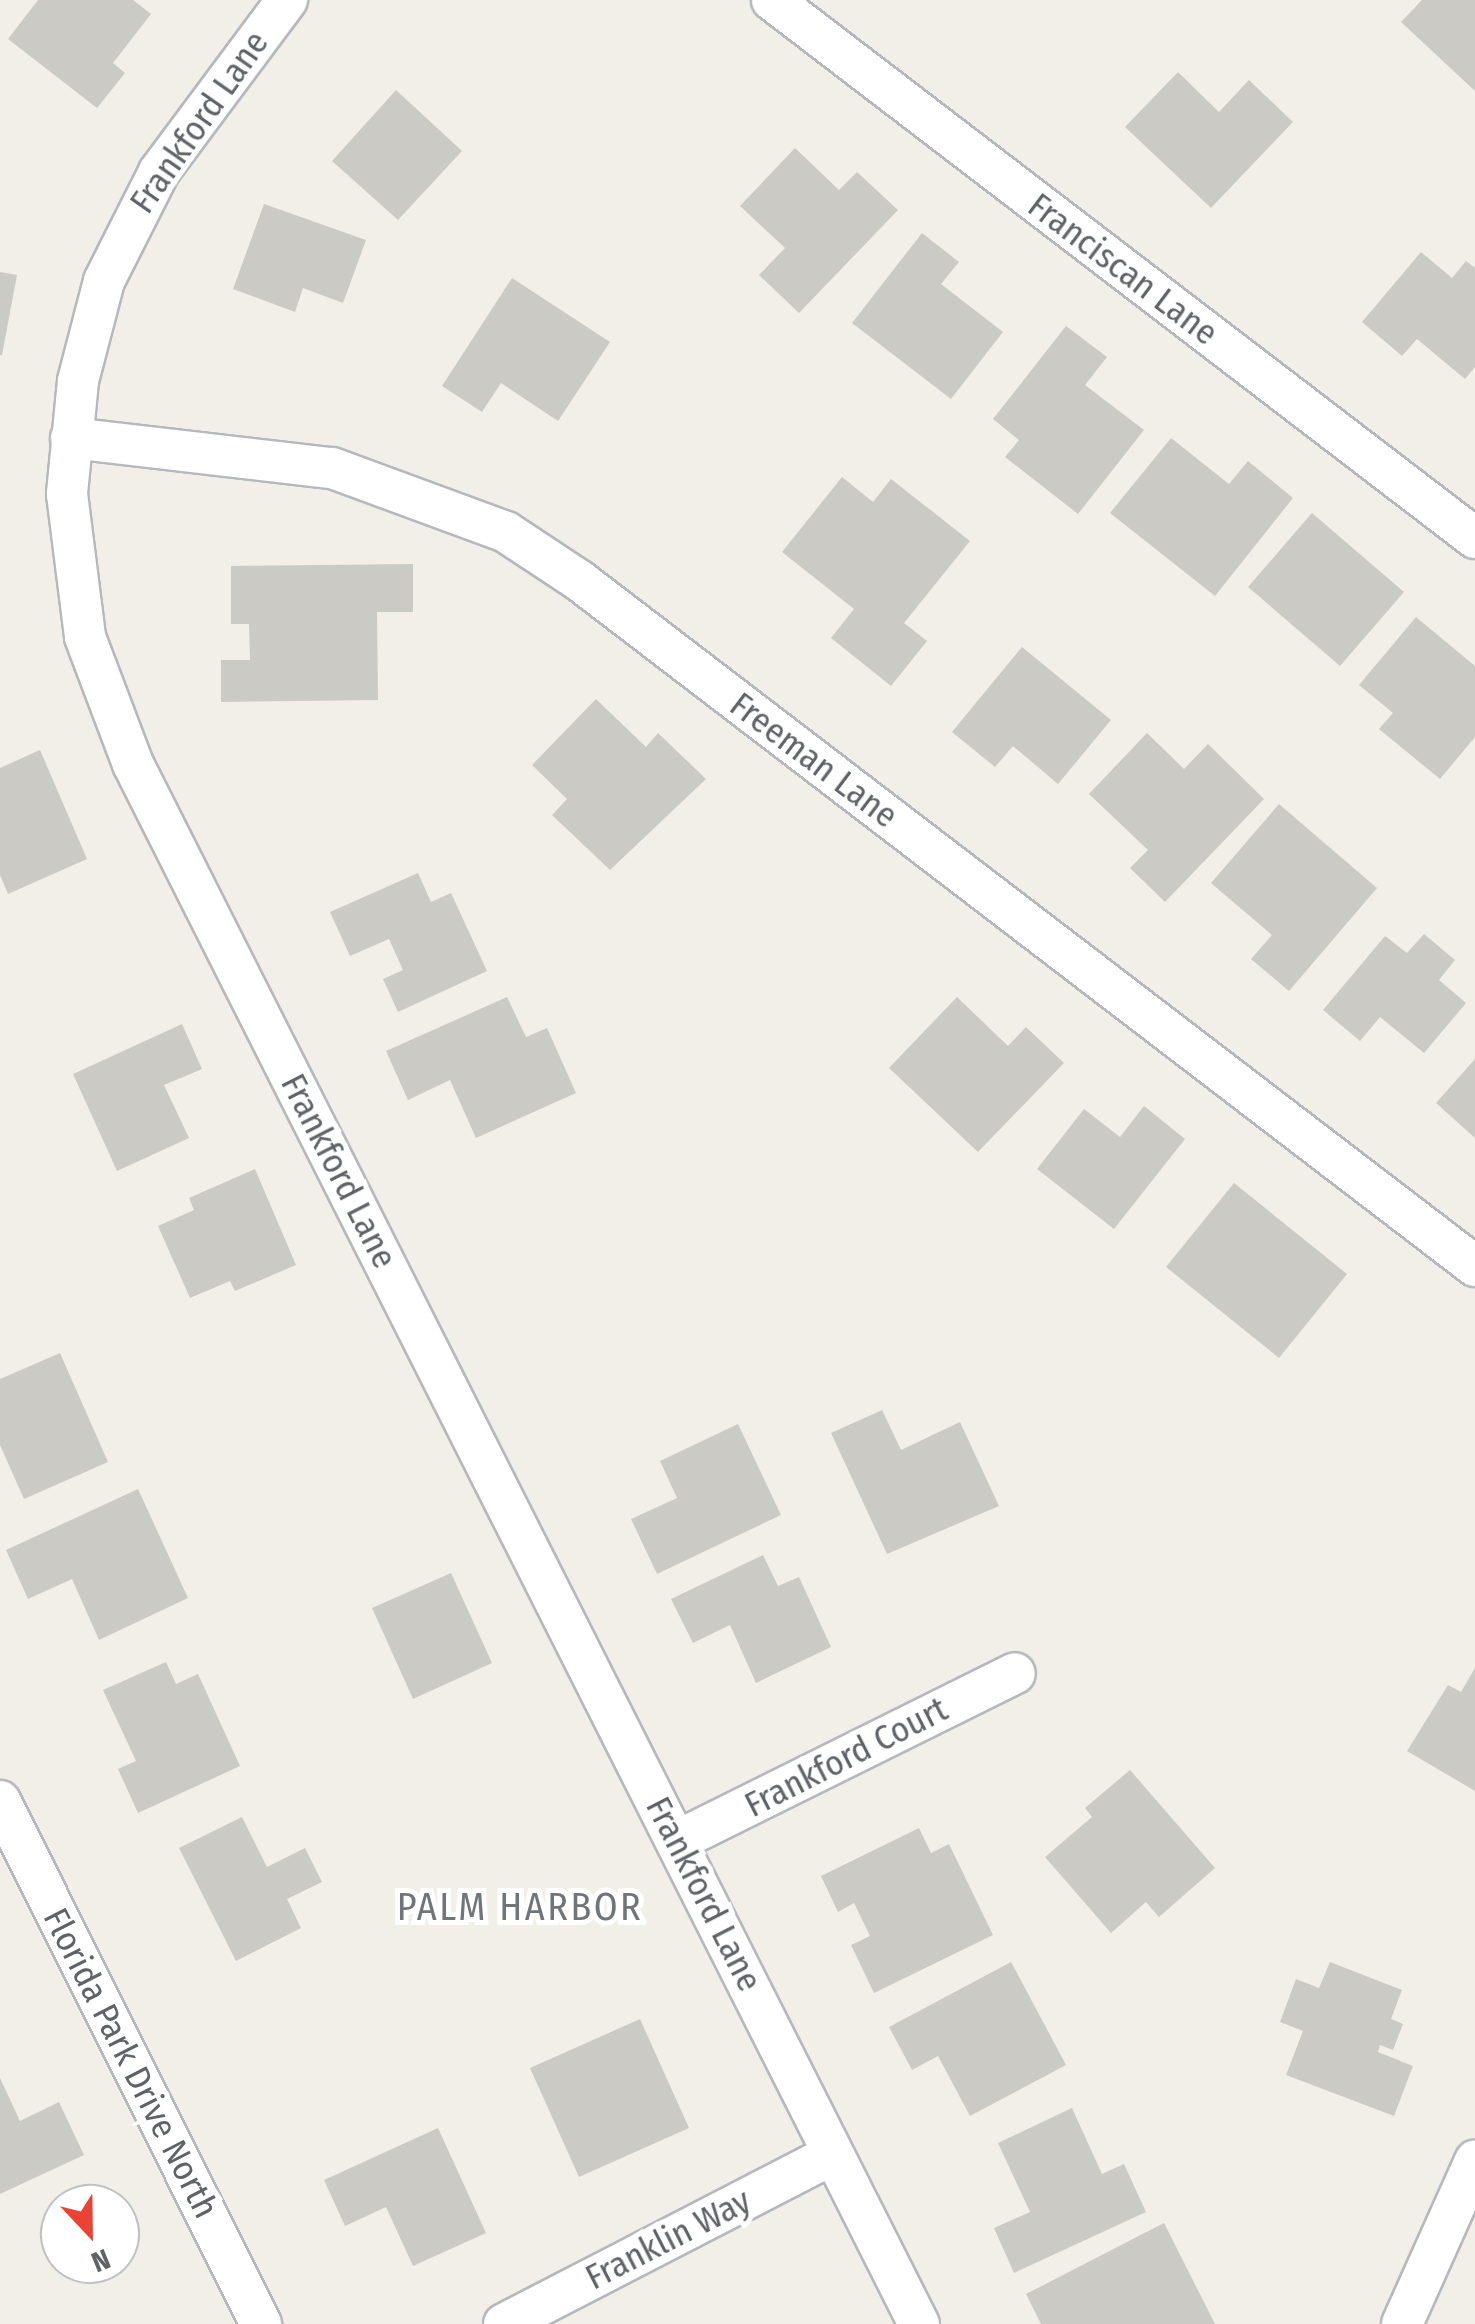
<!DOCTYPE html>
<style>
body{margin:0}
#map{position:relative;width:1475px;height:2324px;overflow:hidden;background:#f1efe8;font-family:"Fira Sans Condensed",sans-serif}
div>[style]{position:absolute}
.building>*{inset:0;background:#cccac5}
.roads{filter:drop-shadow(2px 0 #b5b8bc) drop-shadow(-2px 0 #b5b8bc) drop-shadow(0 2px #b5b8bc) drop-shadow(0 -2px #b5b8bc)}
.minor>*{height:40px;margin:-20px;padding:0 20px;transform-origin:20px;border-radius:20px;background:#fff}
span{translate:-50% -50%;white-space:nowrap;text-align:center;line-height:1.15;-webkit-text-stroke:10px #fff;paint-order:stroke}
.street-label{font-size:35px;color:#5f6368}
.neighbourhood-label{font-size:38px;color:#70757a;letter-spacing:2.5px}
.north{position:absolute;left:40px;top:2184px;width:100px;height:100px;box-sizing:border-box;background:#fff;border:2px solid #bfc1c3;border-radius:50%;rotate:158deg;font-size:28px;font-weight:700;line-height:40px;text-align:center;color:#5f6368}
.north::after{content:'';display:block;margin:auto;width:35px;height:45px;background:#ea4335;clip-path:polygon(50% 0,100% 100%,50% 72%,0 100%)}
</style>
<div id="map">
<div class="building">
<i style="clip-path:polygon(38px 0,133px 0,151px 14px,113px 63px,125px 73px,97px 108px,8px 39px)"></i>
<i style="clip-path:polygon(1422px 0,1475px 0,1475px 91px,1401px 22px)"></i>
<i style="clip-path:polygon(1178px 72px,1219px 112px,1249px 80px,1293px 122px,1211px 208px,1125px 127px)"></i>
<i style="clip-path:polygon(396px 90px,462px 151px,398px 220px,332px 161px)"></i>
<i style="clip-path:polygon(795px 148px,839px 190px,857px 172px,898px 210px,799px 313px,759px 275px,785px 248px,740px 206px)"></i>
<i style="clip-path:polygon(264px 204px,366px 240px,343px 303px,303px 288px,295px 312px,233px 289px)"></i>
<i style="clip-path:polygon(922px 233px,959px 262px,941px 284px,1003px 332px,951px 399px,852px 323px)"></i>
<i style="clip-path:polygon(1421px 252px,1452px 278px,1466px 261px,1475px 268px,1475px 367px,1465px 379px,1417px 339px,1402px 356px,1362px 322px)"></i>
<i style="clip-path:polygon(0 272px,17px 275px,2px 355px,0 355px)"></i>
<i style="clip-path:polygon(512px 278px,610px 342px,558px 421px,501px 383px,482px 412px,442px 386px)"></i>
<i style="clip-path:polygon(1066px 326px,1107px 357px,1085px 385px,1144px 430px,1078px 514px,1005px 457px,1019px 440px,993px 419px)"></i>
<i style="clip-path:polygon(1171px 438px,1229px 484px,1248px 461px,1293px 498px,1215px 596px,1110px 513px)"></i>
<i style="clip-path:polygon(842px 477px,873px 502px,891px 479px,970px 541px,904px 623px,927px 641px,891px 686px,831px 638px,854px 609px,782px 552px)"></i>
<i style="clip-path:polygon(1312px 513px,1404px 592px,1340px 666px,1248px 587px)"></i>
<i style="clip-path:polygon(413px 564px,413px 612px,377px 612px,378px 700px,221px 702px,221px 660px,250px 660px,249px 624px,231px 624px,231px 566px)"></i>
<i style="clip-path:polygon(1416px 617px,1475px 666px,1475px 737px,1440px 779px,1379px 729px,1393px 713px,1359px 685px)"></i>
<i style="clip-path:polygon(1022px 647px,1111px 720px,1058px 784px,1013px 746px,995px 767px,952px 732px)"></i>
<i style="clip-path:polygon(596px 699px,646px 747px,658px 733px,706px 779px,610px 870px,552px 815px,567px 799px,532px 765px)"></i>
<i style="clip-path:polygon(1147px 733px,1184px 769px,1208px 744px,1264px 799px,1165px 902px,1130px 868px,1148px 850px,1089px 794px)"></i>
<i style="clip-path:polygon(40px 750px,87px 859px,8px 894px,0 875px,0 768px)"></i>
<i style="clip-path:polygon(1279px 804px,1377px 888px,1289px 991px,1251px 959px,1272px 935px,1211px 883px)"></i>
<i style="clip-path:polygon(418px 873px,431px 902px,451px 893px,487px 971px,398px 1012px,383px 979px,403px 970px,389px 939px,350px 956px,330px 912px)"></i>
<i style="clip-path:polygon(1424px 934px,1455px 960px,1439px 980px,1466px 1003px,1424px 1053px,1380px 1017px,1360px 1041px,1323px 1010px,1385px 936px,1407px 953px)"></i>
<i style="clip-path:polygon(507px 997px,526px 1037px,547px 1028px,576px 1093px,476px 1138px,450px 1080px,408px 1100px,386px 1051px)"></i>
<i style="clip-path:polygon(957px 997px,1008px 1046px,1026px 1027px,1064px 1063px,978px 1152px,889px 1068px)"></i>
<i style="clip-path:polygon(182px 1024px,202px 1069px,164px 1085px,189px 1138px,117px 1171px,73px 1074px)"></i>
<i style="clip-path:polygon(1475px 1059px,1475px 1138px,1436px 1103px)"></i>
<i style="clip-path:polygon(1144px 1106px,1185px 1139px,1114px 1229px,1037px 1169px,1084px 1109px,1120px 1137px)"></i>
<i style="clip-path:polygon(255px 1169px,296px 1265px,235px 1291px,230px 1281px,190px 1298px,158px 1226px,194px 1210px,189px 1198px)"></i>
<i style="clip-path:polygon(1234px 1183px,1347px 1274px,1279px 1358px,1166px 1267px)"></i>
<i style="clip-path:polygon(60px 1353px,108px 1462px,24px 1499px,0 1445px,0 1379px)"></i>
<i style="clip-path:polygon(882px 1410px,901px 1450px,960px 1422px,999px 1506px,887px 1554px,831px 1433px)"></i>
<i style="clip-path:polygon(738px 1424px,781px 1515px,657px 1574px,631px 1519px,677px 1498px,660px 1461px)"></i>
<i style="clip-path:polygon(138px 1489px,188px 1598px,99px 1640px,72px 1579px,28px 1599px,6px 1550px)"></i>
<i style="clip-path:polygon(763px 1555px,778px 1586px,799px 1577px,831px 1647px,756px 1683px,730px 1625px,693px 1643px,671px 1599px)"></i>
<i style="clip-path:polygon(451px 1573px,492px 1663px,413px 1699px,372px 1608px)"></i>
<i style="clip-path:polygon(166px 1662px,176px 1684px,198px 1674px,240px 1766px,138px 1813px,118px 1769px,136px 1761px,103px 1690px)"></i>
<i style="clip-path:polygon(1475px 1668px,1475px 1791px,1407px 1751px,1448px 1685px,1461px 1692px)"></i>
<i style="clip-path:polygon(1130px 1770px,1215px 1868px,1159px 1917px,1146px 1902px,1111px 1933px,1045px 1857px,1092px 1817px,1085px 1808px)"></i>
<i style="clip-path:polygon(242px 1817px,267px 1867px,305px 1848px,322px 1882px,287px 1899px,301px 1928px,236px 1961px,179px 1848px)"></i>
<i style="clip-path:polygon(919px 1828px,931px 1853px,949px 1844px,993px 1935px,874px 1993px,851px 1945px,870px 1936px,854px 1903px,838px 1912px,821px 1876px)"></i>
<i style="clip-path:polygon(1011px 1962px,1066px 2065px,970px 2116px,938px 2056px,912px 2070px,889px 2027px)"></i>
<i style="clip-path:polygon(1330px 1962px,1402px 1990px,1391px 2019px,1403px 2024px,1393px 2050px,1380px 2045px,1378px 2052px,1413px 2066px,1394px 2116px,1286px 2075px,1303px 2031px,1280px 2022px,1296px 1979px,1319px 1988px)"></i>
<i style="clip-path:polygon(640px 2019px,689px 2128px,579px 2177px,530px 2068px)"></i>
<i style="clip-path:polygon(0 2078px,20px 2121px,59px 2102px,84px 2155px,0 2194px)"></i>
<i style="clip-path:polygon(1072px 2108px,1102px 2174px,1124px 2164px,1146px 2212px,1014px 2273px,994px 2228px,1030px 2212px,998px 2143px)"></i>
<i style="clip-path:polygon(438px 2128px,486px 2233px,413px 2266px,386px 2207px,345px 2226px,324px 2180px)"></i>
<i style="clip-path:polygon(1164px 2223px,1215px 2324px,1041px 2324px,1026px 2294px)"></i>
</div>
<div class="roads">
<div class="minor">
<i style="left:287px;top:0;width:214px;rotate:126.7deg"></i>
<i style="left:159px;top:172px;width:122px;rotate:116.8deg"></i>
<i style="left:104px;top:281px;width:103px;rotate:104.6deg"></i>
<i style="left:78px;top:381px;width:114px;rotate:95.6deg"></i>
<i style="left:67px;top:494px;width:144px;rotate:82.8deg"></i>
<i style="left:85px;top:637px;width:136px;rotate:69.3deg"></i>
<i style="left:133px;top:764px;width:1747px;rotate:63.26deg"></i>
<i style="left:772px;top:0;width:885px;rotate:37.43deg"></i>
<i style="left:71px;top:438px;width:263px;rotate:6.6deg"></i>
<i style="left:332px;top:468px;width:185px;rotate:20.2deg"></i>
<i style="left:506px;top:532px;width:89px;rotate:33.5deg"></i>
<i style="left:580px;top:581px;width:1127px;rotate:37.43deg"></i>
<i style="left:0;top:1801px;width:585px;rotate:63.48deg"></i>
<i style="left:677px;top:1841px;width:377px;rotate:-26.4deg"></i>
<i style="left:504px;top:2324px;width:370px;rotate:-27.3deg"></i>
<i style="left:1402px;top:2324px;width:179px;rotate:-65.9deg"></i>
</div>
</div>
<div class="street-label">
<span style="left:199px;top:122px;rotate:-55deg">Frankford Lane</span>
<span style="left:1123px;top:269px;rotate:37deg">Franciscan Lane</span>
<span style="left:814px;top:760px;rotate:37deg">Freeman Lane</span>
<span style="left:339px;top:1171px;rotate:63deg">Frankford Lane</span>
<span style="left:846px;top:1757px;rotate:-27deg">Frankford Court</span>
<span style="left:704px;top:1894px;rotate:63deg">Frankford Lane</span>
<span style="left:131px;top:2063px;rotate:63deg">Florida Park Drive North</span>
<span style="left:668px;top:2239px;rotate:-27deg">Franklin Way</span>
</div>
<div class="neighbourhood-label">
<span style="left:520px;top:1908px">PALM HARBOR</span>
</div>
<div class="north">N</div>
</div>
